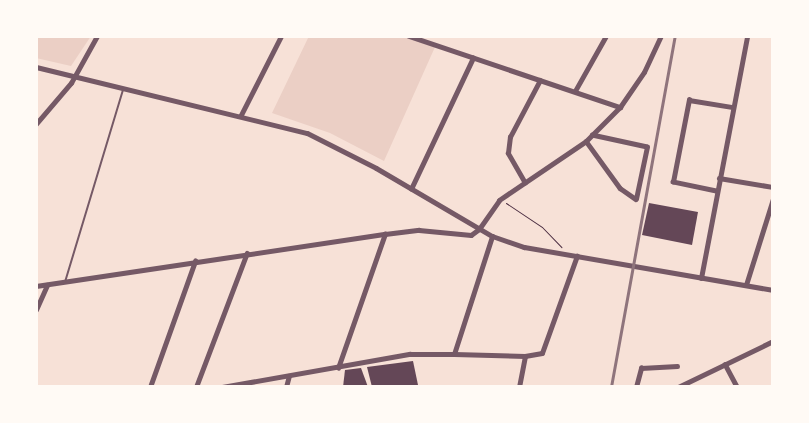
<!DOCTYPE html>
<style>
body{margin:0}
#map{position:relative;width:809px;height:423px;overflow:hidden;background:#f7e1d7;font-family:"PT Serif",serif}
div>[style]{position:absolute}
.green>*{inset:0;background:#ebcfc5}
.building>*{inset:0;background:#644757}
.path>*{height:1px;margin:-0.5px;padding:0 0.5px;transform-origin:0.5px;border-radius:0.5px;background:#4a2c40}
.service>*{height:2px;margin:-1px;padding:0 1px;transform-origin:1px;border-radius:1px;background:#755966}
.minor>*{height:4.5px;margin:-2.25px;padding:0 2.25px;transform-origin:2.25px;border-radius:2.25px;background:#755966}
.tertiary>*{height:5px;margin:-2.5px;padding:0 2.5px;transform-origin:2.5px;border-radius:2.5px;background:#755966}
.rail>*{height:2.5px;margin:-1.25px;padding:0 1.25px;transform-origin:1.25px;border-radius:1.25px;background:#8f747c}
span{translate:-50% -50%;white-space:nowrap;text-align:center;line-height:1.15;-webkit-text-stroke:4.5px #fffaf5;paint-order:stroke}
.frame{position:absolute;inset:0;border:38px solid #fffaf5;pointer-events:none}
</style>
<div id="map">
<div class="green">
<i style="clip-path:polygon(36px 36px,91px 36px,71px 66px,36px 58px)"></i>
<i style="clip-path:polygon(309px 36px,401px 36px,435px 47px,384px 161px,330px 133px,272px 113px)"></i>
</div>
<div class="building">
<i style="clip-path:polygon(649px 203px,698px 212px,692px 245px,642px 235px)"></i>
<i style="clip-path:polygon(413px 361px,418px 385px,372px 387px,367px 367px)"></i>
<i style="clip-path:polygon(361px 368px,368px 387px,343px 387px,345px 370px)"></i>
</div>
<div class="path">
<i style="left:506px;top:203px;width:43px;rotate:33.7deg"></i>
<i style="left:542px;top:227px;width:28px;rotate:46deg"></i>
</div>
<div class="service">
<i style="left:65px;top:282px;width:201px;rotate:-73.2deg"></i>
</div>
<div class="minor">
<i style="left:409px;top:36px;width:223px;rotate:18.6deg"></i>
<i style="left:575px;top:91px;width:63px;rotate:-60.6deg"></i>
<i style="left:241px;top:115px;width:89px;rotate:-63.1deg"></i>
<i style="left:36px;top:124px;width:54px;rotate:-49.5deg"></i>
<i style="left:71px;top:83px;width:54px;rotate:-61deg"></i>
<i style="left:586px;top:141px;width:58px;rotate:54.1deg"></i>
<i style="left:620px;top:188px;width:19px;rotate:35deg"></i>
<i style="left:636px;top:199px;width:53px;rotate:-78.1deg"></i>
<i style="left:647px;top:147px;width:56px;rotate:-167.7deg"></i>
<i style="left:719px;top:178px;width:55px;rotate:9.5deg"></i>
<i style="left:525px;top:183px;width:34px;rotate:-120deg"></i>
<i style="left:508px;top:153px;width:16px;rotate:-83deg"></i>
<i style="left:510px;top:137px;width:64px;rotate:-62.2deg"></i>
<i style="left:411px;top:189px;width:145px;rotate:-64.7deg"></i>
<i style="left:716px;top:191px;width:44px;rotate:-168.2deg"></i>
<i style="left:673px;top:182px;width:84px;rotate:-79deg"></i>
<i style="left:689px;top:100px;width:44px;rotate:9.2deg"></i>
<i style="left:746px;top:285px;width:90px;rotate:-72.6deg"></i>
<i style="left:36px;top:286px;width:353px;rotate:-8.5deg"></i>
<i style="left:385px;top:234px;width:34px;rotate:-7deg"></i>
<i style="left:419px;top:230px;width:52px;rotate:5.5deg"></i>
<i style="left:471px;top:235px;width:10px;rotate:-37deg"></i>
<i style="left:36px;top:310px;width:27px;rotate:-66deg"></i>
<i style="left:525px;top:356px;width:17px;rotate:-10deg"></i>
<i style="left:542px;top:353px;width:103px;rotate:-70.2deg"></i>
<i style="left:725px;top:364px;width:26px;rotate:62deg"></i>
<i style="left:338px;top:368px;width:142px;rotate:-70.7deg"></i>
<i style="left:150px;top:387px;width:134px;rotate:-70.3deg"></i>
<i style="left:196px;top:387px;width:143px;rotate:-69.2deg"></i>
<i style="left:286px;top:387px;width:11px;rotate:-75deg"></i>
<i style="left:636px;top:387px;width:20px;rotate:-75deg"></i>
<i style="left:641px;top:368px;width:36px;rotate:-3deg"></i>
</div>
<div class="tertiary">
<i style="left:36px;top:67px;width:279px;rotate:13.7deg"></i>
<i style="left:307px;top:133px;width:77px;rotate:26.9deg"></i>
<i style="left:376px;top:168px;width:134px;rotate:30.4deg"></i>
<i style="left:492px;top:236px;width:34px;rotate:19deg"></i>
<i style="left:524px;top:247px;width:253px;rotate:9.8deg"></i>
<i style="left:479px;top:229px;width:35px;rotate:-55deg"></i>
<i style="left:499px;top:200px;width:105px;rotate:-34.1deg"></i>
<i style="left:586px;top:141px;width:48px;rotate:-45deg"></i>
<i style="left:620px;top:107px;width:42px;rotate:-55.6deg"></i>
<i style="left:644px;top:72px;width:40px;rotate:-65deg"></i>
<i style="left:701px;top:278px;width:246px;rotate:-79.2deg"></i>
<i style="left:454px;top:354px;width:124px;rotate:-72.1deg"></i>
<i style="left:222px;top:387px;width:191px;rotate:-10deg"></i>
<i style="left:410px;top:354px;width:44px"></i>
<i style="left:454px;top:354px;width:71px;rotate:1.6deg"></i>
<i style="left:525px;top:356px;width:32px;rotate:101deg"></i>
<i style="left:678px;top:387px;width:106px;rotate:-25.8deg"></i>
</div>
<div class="rail">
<i style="left:611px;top:387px;width:357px;rotate:-79.7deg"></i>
</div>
<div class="frame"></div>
</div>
